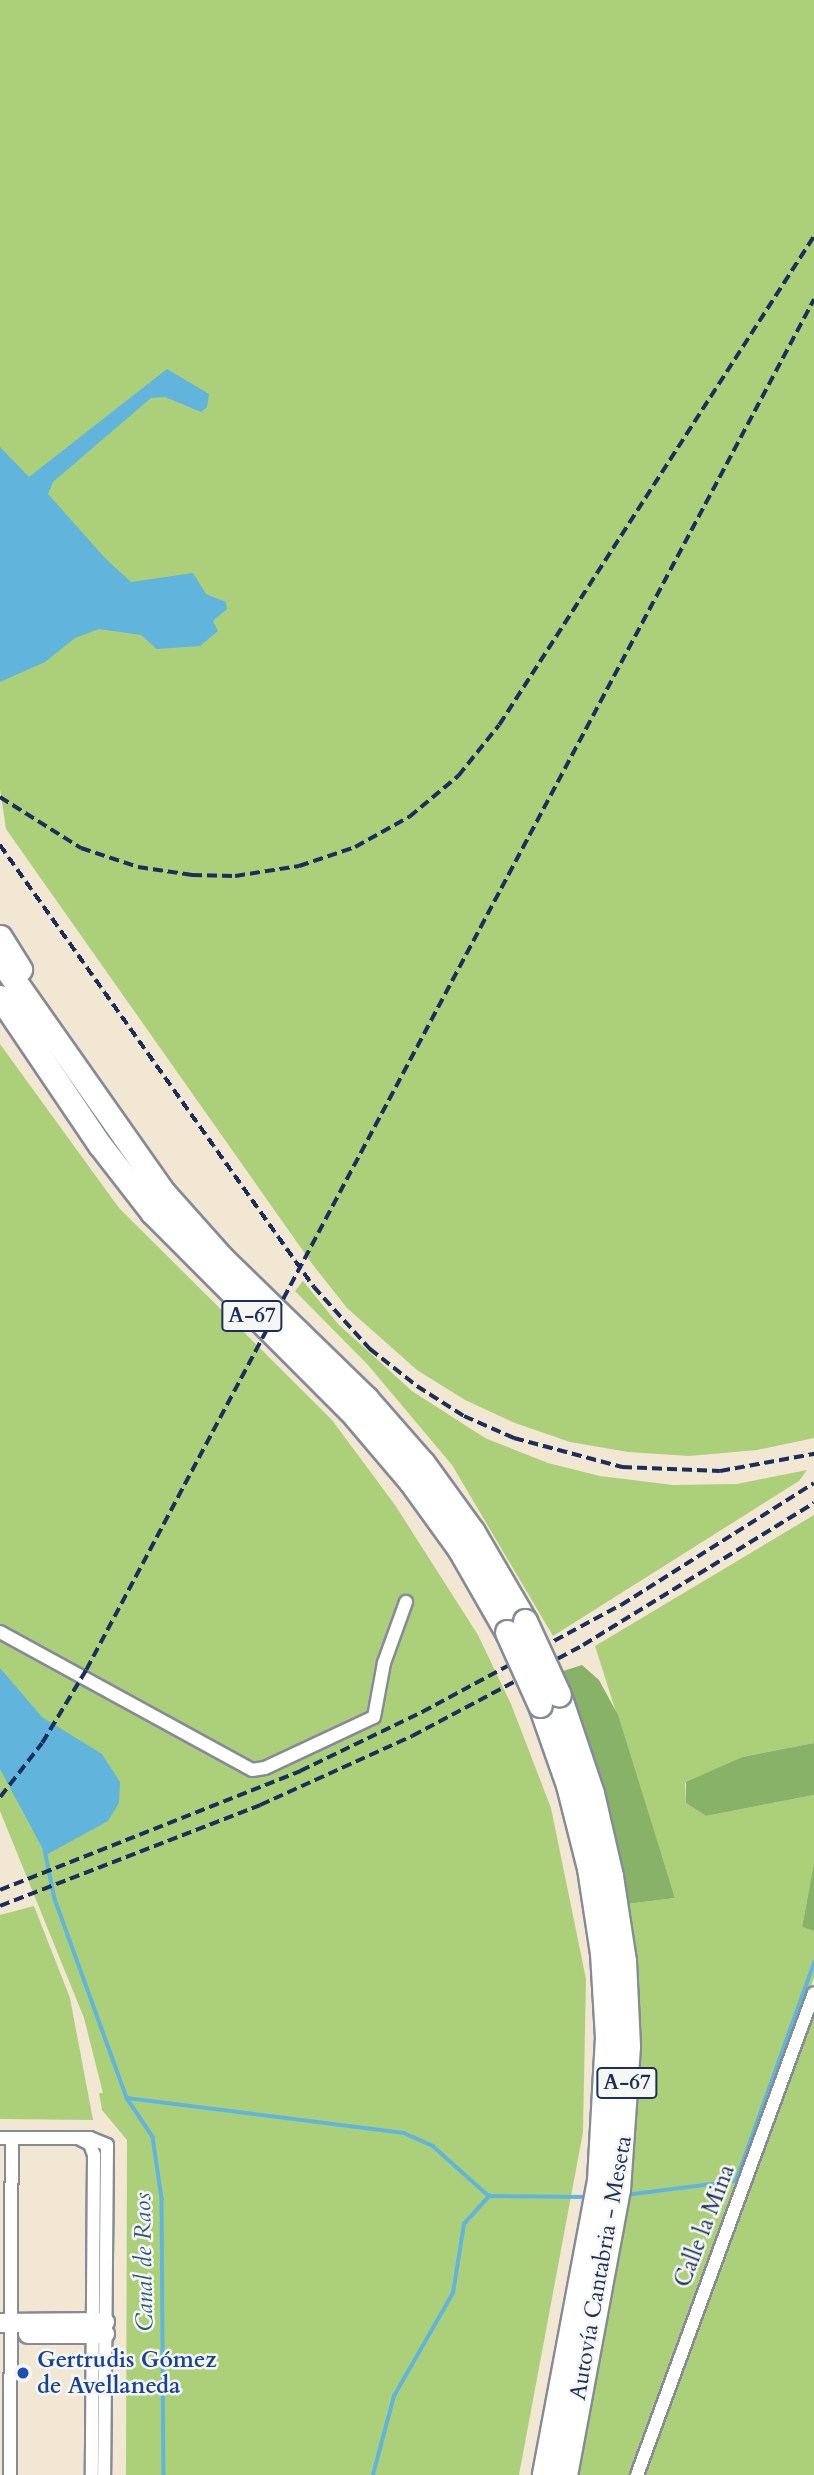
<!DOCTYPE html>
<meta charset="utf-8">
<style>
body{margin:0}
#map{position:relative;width:814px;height:2475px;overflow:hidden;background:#f2e7d2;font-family:Cardo,serif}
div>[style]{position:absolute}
.green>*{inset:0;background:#acd079}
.forest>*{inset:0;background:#89b269}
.water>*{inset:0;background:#61b5dd}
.stream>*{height:3.5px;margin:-1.75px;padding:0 1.75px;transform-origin:1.75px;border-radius:1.75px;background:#61b5dd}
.roads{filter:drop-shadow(2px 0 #868b98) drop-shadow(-2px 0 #868b98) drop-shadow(0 2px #868b98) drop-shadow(0 -2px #868b98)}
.minor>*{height:12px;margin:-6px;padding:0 6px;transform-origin:6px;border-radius:6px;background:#fff}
.secondary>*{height:18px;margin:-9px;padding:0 9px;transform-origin:9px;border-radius:9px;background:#fff}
.motorway>*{height:23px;margin:-11.5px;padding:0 11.5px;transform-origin:11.5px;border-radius:11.5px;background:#fff}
.rail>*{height:3.5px;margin-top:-1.75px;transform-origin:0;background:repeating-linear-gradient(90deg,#1b2f5e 0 10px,transparent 0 15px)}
.bridges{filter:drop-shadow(2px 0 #868b98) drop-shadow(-2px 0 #868b98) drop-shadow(0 2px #868b98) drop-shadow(0 -2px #868b98)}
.motorway-bridge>*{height:23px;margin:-11.5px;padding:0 11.5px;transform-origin:11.5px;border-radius:11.5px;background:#fff}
.dots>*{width:19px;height:19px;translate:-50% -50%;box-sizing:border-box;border:4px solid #f6f6f2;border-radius:50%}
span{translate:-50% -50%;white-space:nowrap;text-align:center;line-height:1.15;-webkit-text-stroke:5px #f6f6f2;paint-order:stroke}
.shield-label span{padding:2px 5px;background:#f6f6f2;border:2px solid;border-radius:5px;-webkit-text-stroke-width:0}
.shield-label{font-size:21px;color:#1b2f5e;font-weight:700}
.street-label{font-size:23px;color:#1b2f5e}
.transit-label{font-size:23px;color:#164399;font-weight:700}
.left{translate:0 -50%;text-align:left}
.water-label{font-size:24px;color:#305784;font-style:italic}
</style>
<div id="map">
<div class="green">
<i style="clip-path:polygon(0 0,814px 0,814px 1438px,757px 1450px,689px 1456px,628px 1452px,570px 1442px,515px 1423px,465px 1400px,417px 1370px,347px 1308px,313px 1265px,6px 829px,0 789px)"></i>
<i style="clip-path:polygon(0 1044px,119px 1208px,332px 1420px,395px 1505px,478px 1635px,511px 1704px,551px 1808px,586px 1979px,583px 2132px,519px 2475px,126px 2475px,127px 2140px,102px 2110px,99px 2093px,103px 2093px,84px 2018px,0 1811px)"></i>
<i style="clip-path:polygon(303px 1281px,338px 1324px,412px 1391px,485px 1438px,548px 1463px,600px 1476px,673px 1485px,737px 1484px,807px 1470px,799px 1481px,553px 1636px,452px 1465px,368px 1365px,295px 1291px)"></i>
<i style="clip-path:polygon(814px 1515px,814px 1743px,742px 1757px,685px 1783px,686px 1803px,706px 1816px,814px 1795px,814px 1863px,802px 1927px,814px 1931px,814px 1978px,631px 2475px,575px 2475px,634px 2146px,638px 2060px,627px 1904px,675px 1898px,595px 1646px)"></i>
<i style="clip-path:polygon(34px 1906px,70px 1998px,93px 2120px,0 2119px,0 1915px)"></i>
<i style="clip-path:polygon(814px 2014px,814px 2475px,644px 2475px,728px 2244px)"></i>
</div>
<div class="forest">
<i style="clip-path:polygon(582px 1665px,599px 1680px,618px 1715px,675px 1898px,627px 1904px,617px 1845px,560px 1672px)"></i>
<i style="clip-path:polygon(814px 1743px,814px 1795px,706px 1816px,686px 1803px,686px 1782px,742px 1757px)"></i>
<i style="clip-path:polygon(814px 1863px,814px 1931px,802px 1927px)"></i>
</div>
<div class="water">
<i style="clip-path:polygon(167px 369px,209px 394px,207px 407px,201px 412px,165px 397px,151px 398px,53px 482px,48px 494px,105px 558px,131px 582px,193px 573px,206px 594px,226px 602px,227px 609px,213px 621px,218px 631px,200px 646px,157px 649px,141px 635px,99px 629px,75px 638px,45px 662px,0 682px,0 447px,29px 477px)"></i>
<i style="clip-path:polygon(0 1668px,42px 1717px,102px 1754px,120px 1782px,119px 1803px,108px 1821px,46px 1855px,0 1769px)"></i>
</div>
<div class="stream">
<i style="left:45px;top:1850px;width:50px;rotate:78.5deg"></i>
<i style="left:55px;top:1899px;width:212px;rotate:70.1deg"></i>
<i style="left:127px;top:2098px;width:47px;rotate:56.3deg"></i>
<i style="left:153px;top:2137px;width:63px;rotate:81.7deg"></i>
<i style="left:162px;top:2199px;width:276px;rotate:89.6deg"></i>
<i style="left:127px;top:2098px;width:279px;rotate:7.2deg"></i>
<i style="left:404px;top:2133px;width:32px;rotate:24deg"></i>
<i style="left:433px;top:2146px;width:75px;rotate:41.8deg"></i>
<i style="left:489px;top:2196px;width:98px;rotate:0.6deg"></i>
<i style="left:626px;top:2195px;width:111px;rotate:-7.3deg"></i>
<i style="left:736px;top:2181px;width:232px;rotate:-70.3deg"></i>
<i style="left:373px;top:2475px;width:82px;rotate:-75.1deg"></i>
<i style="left:394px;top:2396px;width:119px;rotate:-60.2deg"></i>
<i style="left:453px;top:2293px;width:70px;rotate:-80.9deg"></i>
<i style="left:464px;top:2224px;width:38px;rotate:-48deg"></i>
</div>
<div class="roads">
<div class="minor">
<i style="left:0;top:1632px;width:287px;rotate:28.7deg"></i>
<i style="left:252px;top:1770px;width:13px;rotate:-9deg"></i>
<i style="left:265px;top:1768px;width:120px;rotate:-25.1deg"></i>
<i style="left:374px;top:1717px;width:55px;rotate:-79.5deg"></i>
<i style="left:384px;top:1663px;width:65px;rotate:-70.2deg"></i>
<i style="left:0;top:2138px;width:90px"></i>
<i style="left:90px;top:2138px;width:18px;rotate:22deg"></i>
<i style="left:107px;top:2145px;width:330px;rotate:90.5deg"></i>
<i style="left:80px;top:2139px;width:11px;rotate:27deg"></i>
<i style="left:90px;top:2144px;width:12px;rotate:70deg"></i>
<i style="left:94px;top:2155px;width:320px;rotate:90.4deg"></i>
<i style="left:10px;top:2475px;width:337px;rotate:-89.7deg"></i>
<i style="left:637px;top:2475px;width:513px;rotate:-69.84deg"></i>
</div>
<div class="secondary">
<i style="left:0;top:2323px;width:105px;rotate:-0.5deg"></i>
<i style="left:28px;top:2334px;width:77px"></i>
</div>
<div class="motorway">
<i style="left:0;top:937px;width:38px;rotate:58deg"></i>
<i style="left:0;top:960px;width:285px;rotate:54.9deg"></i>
<i style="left:164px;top:1193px;width:87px;rotate:48.3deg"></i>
<i style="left:222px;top:1258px;width:201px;rotate:44.2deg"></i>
<i style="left:366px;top:1398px;width:86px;rotate:48.8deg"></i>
<i style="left:423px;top:1463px;width:85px;rotate:54.1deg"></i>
<i style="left:473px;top:1532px;width:103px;rotate:59.7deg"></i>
<i style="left:0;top:997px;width:179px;rotate:56deg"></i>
<i style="left:100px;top:1145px;width:86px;rotate:52.1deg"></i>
<i style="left:153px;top:1213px;width:286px;rotate:45.1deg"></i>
<i style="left:355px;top:1416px;width:87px;rotate:49.7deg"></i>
<i style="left:411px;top:1482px;width:84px;rotate:54.2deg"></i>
<i style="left:460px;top:1550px;width:95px;rotate:60.2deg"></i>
<i style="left:559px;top:1695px;width:103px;rotate:71.4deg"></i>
<i style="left:592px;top:1793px;width:85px;rotate:77.1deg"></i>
<i style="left:611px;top:1876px;width:86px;rotate:81.3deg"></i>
<i style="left:624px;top:1961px;width:85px;rotate:87.3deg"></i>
<i style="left:628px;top:2046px;width:143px;rotate:94deg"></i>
<i style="left:618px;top:2189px;width:291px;rotate:100.5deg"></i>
<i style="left:540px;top:1705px;width:85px;rotate:70.7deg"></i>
<i style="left:568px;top:1785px;width:86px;rotate:75.8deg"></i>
<i style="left:589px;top:1868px;width:86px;rotate:81.3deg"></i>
<i style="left:602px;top:1953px;width:84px;rotate:86.6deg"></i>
<i style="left:607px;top:2037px;width:143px;rotate:93.2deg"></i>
<i style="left:599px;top:2180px;width:300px;rotate:100.6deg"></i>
</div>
</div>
<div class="rail">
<i style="left:0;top:797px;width:96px;rotate:32.2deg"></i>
<i style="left:81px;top:848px;width:60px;rotate:18.4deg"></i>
<i style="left:138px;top:867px;width:55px;rotate:8.4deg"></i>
<i style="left:192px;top:875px;width:43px;rotate:1.3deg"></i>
<i style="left:235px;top:876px;width:65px;rotate:-8.9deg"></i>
<i style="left:299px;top:866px;width:59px;rotate:-18.7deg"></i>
<i style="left:355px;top:847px;width:62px;rotate:-29.1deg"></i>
<i style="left:409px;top:817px;width:64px;rotate:-39.9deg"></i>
<i style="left:458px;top:776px;width:65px;rotate:-51.2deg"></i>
<i style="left:499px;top:725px;width:582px;rotate:-57.21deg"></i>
<i style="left:0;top:845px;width:542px;rotate:54.61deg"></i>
<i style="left:314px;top:1287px;width:84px;rotate:47.9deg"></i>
<i style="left:370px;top:1349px;width:60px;rotate:38.2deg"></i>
<i style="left:417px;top:1386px;width:56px;rotate:32.6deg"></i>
<i style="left:464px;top:1416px;width:55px;rotate:23.7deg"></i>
<i style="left:514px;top:1438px;width:112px;rotate:15deg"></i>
<i style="left:622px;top:1467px;width:98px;rotate:2.3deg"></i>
<i style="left:720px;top:1471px;width:96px;rotate:-10.3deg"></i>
<i style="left:0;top:1797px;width:68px;rotate:-52.1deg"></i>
<i style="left:42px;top:1743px;width:85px;rotate:-58.9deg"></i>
<i style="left:86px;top:1670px;width:1552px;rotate:-62.03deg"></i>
<i style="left:0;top:1890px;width:323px;rotate:-21.6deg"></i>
<i style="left:300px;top:1771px;width:136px;rotate:-25.8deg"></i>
<i style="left:422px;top:1712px;width:226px;rotate:-28.3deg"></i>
<i style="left:621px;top:1605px;width:228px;rotate:-32.3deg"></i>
<i style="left:0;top:1906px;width:279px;rotate:-21.2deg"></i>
<i style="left:260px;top:1805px;width:167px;rotate:-24.4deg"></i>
<i style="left:412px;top:1736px;width:194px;rotate:-28deg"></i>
<i style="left:583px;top:1645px;width:271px;rotate:-31.6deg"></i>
</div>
<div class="bridges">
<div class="motorway-bridge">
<i style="left:525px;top:1621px;width:81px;rotate:65.3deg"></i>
<i style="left:507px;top:1632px;width:80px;rotate:65.7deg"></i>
</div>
</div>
<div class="dots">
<i style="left:23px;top:2373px;background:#1a4fb4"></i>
</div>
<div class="shield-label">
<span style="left:252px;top:1316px">A-67</span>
<span style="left:627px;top:2083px">A-67</span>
</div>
<div class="street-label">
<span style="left:705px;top:2226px;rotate:-69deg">Calle la Mina</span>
<span style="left:601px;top:2268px;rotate:-80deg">Autovía Cantabria - Meseta</span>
</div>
<div class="transit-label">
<span class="left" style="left:37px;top:2373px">Gertrudis Gómez<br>de Avellaneda</span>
</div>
<div class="water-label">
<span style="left:144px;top:2262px;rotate:-91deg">Canal de Raos</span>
</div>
</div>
